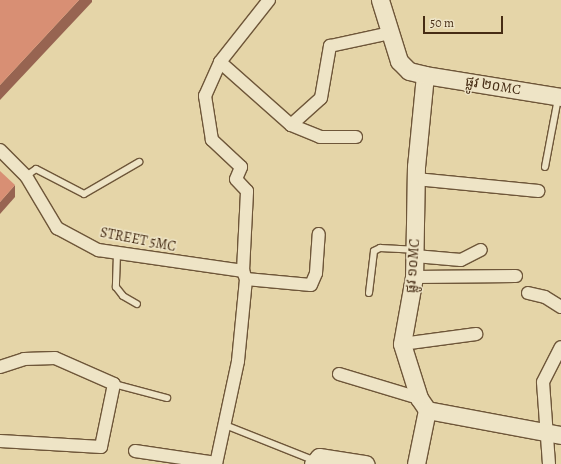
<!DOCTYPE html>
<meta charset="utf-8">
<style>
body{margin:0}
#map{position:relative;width:561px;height:464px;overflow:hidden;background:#e5d5a8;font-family:Alegreya,"Noto Sans Khmer",serif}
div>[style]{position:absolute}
.roads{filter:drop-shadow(1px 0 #6e5639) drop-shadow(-1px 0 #6e5639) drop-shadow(0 1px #6e5639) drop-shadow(0 -1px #6e5639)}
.lane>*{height:6px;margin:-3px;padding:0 3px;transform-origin:3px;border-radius:3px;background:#eee4c6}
.street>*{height:12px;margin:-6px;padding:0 6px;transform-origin:6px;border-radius:6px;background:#eee4c6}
.secondary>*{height:17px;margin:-8.5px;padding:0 8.5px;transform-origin:8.5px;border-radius:8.5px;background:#eee4c6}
.shaded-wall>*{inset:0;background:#976451}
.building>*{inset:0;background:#d88f74}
span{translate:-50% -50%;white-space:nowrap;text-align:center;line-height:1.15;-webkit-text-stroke:3px #eee4c6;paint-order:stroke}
.street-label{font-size:14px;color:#462c14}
.scale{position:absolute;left:423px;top:16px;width:80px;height:18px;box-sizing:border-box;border:2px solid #462c14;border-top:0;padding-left:5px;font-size:12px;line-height:14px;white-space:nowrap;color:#462c14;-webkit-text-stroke:3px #eee4c6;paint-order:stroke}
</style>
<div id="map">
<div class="roads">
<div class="lane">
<i style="left:545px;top:167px;width:70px;rotate:-79.3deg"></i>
<i style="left:26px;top:176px;width:12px;rotate:-35deg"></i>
<i style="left:36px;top:169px;width:54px;rotate:27.5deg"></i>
<i style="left:84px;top:194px;width:64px;rotate:-30.2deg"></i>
<i style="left:117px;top:254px;width:33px;rotate:92deg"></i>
<i style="left:116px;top:287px;width:11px;rotate:52deg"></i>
<i style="left:123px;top:296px;width:16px;rotate:30deg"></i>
<i style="left:369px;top:293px;width:42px;rotate:-83.2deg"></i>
<i style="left:374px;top:251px;width:7px;rotate:-27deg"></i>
<i style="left:380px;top:248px;width:34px;rotate:3deg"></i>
<i style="left:114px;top:384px;width:55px;rotate:14.8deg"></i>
<i style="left:225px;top:425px;width:95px;rotate:21.7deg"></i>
</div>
<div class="street">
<i style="left:220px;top:62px;width:95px;rotate:41.6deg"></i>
<i style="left:291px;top:125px;width:31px;rotate:22deg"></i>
<i style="left:320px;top:137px;width:36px"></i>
<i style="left:291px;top:125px;width:40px;rotate:-42deg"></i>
<i style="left:321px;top:98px;width:53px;rotate:-80.2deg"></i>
<i style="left:330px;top:46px;width:61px;rotate:-12.2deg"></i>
<i style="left:0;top:150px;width:37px;rotate:45deg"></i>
<i style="left:26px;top:176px;width:61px;rotate:59.2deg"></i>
<i style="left:57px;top:228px;width:47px;rotate:28.2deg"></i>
<i style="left:98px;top:250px;width:147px;rotate:8.2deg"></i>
<i style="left:416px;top:179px;width:123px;rotate:5.6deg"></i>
<i style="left:415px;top:256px;width:46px;rotate:5deg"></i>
<i style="left:461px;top:260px;width:22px;rotate:-27deg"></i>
<i style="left:414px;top:277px;width:102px;rotate:-0.6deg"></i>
<i style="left:246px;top:279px;width:65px;rotate:5.3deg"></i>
<i style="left:311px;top:285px;width:13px;rotate:-67deg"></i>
<i style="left:316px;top:273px;width:39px;rotate:-86deg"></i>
<i style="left:528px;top:293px;width:17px;rotate:13deg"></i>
<i style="left:545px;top:297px;width:19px;rotate:32deg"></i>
<i style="left:402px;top:344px;width:75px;rotate:-7.7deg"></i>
<i style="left:0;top:367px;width:25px;rotate:-18deg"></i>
<i style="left:24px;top:359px;width:31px;rotate:-2deg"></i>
<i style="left:55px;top:358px;width:64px;rotate:23.8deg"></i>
<i style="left:114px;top:384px;width:64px;rotate:101.7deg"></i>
<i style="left:101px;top:447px;width:101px;rotate:-176.6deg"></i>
<i style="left:339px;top:374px;width:84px;rotate:16.7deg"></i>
<i style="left:135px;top:451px;width:82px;rotate:8.4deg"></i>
<i style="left:216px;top:464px;width:105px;rotate:-77.9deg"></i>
<i style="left:238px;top:361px;width:82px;rotate:-84.4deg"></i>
<i style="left:246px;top:279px;width:9px;rotate:-111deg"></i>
<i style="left:243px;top:271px;width:80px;rotate:-87.1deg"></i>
<i style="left:247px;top:191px;width:16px;rotate:-133deg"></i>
<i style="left:236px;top:179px;width:13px;rotate:-67deg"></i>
<i style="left:241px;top:167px;width:40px;rotate:-137deg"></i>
<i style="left:212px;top:140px;width:45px;rotate:-99deg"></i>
<i style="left:205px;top:96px;width:37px;rotate:-66deg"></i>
<i style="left:220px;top:62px;width:79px;rotate:-51.7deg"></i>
<i style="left:549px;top:464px;width:82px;rotate:-94.2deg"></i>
<i style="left:543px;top:382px;width:39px;rotate:-63deg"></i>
</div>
<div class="secondary">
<i style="left:380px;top:0;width:64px;rotate:72.7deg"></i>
<i style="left:399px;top:61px;width:14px;rotate:45deg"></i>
<i style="left:409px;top:71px;width:16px;rotate:14deg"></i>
<i style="left:425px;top:75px;width:91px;rotate:95.6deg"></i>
<i style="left:416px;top:166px;width:111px;rotate:91deg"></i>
<i style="left:414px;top:277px;width:68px;rotate:100.2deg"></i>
<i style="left:402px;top:344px;width:57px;rotate:72.5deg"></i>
<i style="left:419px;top:398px;width:14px;rotate:56deg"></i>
<i style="left:427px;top:410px;width:136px;rotate:10.6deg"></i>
<i style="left:425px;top:75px;width:138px;rotate:9.2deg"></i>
<i style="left:313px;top:464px;width:9px;rotate:-49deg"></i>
<i style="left:319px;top:457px;width:47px;rotate:8.7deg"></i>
<i style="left:416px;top:464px;width:55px;rotate:-78.5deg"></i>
</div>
</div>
<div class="shaded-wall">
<i style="clip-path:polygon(79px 0,92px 0,92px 2px,0 100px,0 85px)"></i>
<i style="clip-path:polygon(15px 185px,15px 197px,0 214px,0 202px)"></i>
</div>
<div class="building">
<i style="clip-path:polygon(0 0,79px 0,0 85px)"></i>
<i style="clip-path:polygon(0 171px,15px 185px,0 202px)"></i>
</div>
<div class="street-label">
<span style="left:493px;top:86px;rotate:9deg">ផ្លូវ ២០MC</span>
<span style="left:138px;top:240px;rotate:11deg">STREET 5MC</span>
<span style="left:413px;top:266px;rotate:-85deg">ផ្លូវ ១០MC</span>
</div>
<div class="scale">50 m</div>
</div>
